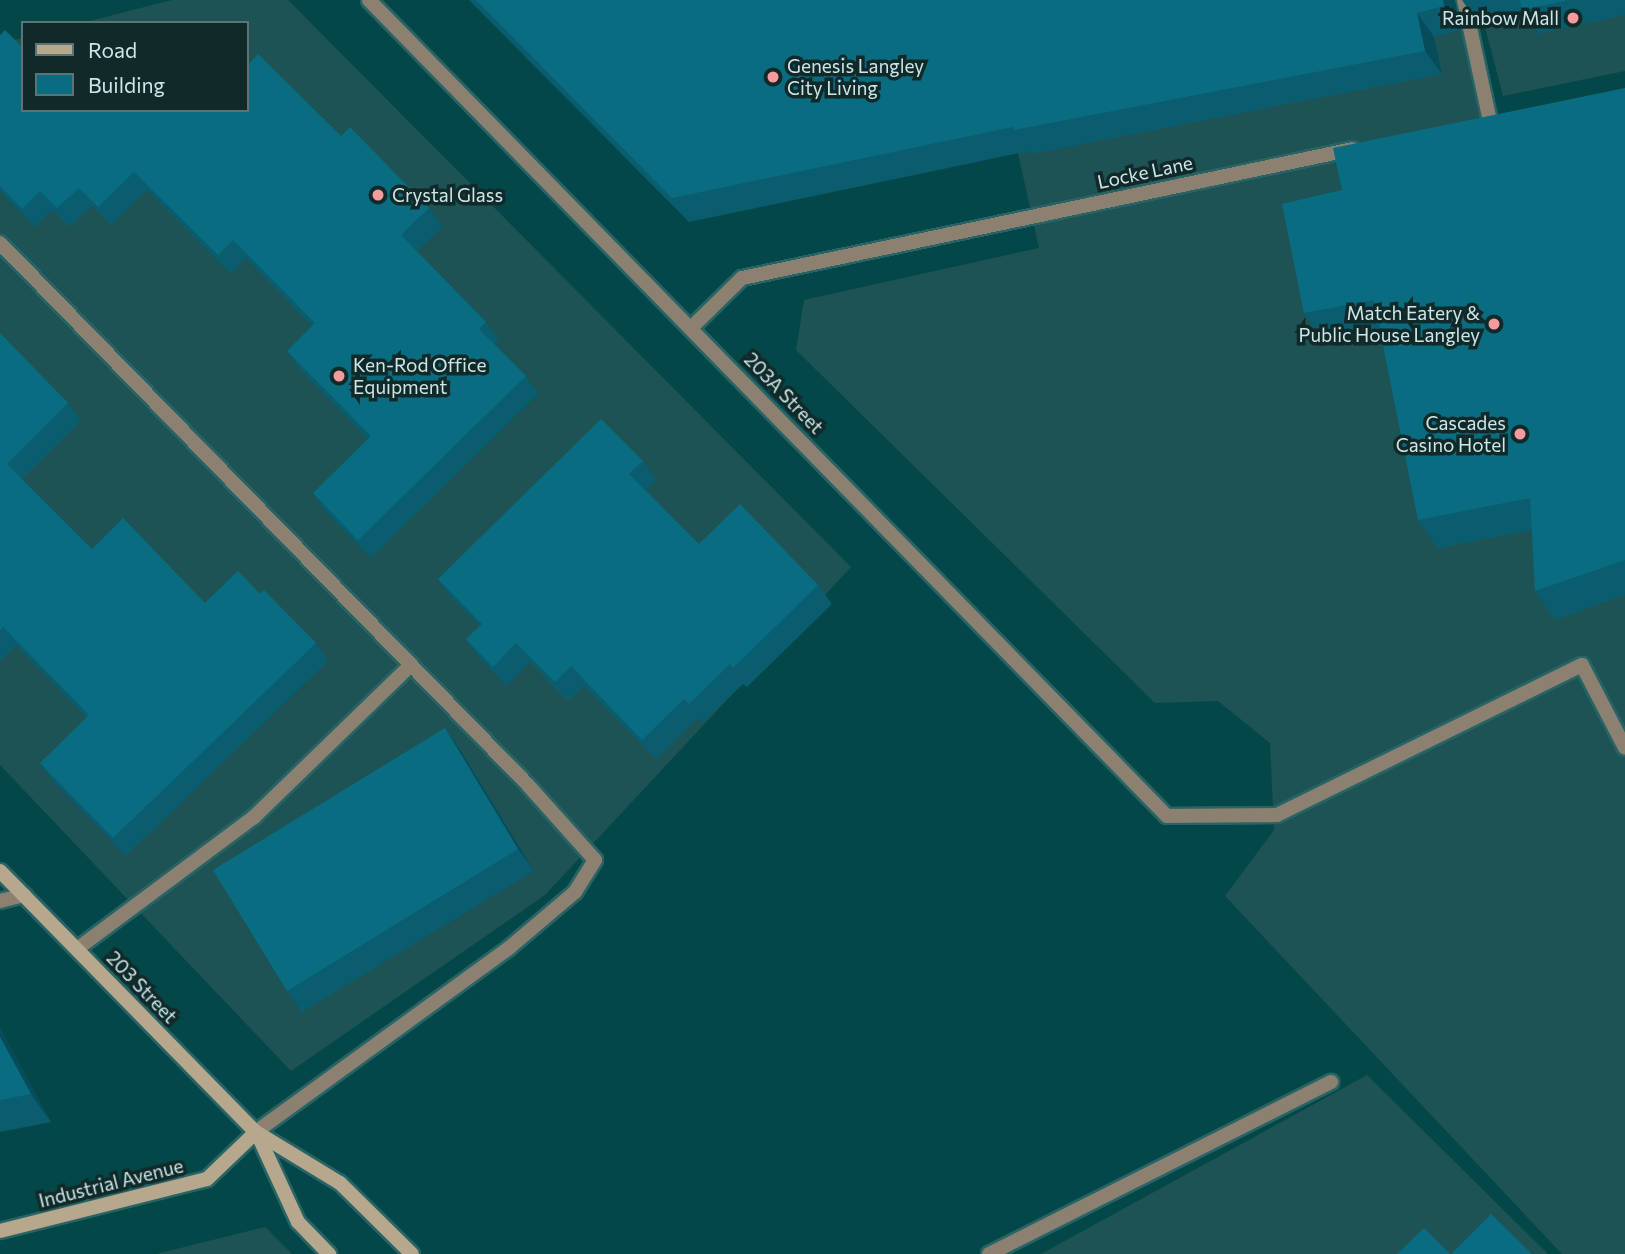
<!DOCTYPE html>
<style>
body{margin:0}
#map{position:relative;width:1625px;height:1254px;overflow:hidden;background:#044749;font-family:Commissioner,sans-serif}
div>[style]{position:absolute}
.built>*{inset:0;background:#1e5355}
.roads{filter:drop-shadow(2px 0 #286466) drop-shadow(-2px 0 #286466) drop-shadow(0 2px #286466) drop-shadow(0 -2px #286466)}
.lane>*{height:14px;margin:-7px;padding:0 7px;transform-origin:7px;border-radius:7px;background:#8c8171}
.street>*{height:14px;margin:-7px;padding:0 7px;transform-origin:7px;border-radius:7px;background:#8c8171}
.secondary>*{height:14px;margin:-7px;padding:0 7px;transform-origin:7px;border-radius:7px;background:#b7a78d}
.wall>*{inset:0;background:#095d6f}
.shaded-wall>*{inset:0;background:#074c5a}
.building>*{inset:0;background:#0a6c81}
.dots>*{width:19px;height:19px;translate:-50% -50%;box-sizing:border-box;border:4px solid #112929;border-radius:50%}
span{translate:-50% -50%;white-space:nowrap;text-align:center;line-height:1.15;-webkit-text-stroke:7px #112929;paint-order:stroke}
.poi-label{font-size:19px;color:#cbe7e8}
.right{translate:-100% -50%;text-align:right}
.left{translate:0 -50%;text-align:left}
.street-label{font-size:19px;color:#cbe7e8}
.legend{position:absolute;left:21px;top:21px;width:228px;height:91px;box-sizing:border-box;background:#112929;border:2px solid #5b7575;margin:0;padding:9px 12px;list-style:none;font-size:21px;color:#cbe7e8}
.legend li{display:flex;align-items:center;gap:14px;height:35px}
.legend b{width:35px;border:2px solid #5b7575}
</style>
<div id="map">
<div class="built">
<i style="clip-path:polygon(172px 0,288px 0,851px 567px,545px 895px,291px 1071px,0 765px,0 43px,23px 38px,23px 110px,247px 110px,247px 23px,82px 23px)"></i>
<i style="clip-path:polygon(984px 0,1457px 0,1485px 138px,1625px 110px,1625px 1254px,1562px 1254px,1225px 896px,1274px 830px,1270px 743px,1218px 701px,1155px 703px,796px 350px,804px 300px,1039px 248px)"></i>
<i style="clip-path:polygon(1478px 0,1625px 0,1625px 71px,1503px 96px)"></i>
<i style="clip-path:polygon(1367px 1075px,1548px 1254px,1041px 1254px)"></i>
<i style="clip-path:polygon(265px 1227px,292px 1254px,156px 1254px)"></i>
</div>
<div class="roads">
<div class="lane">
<i style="left:1464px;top:0;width:124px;rotate:77.9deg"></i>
<i style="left:0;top:243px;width:755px;rotate:45.75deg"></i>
<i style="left:527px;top:784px;width:102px;rotate:48.2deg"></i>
<i style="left:595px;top:860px;width:38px;rotate:122deg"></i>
<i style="left:575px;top:892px;width:87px;rotate:139.7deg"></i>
<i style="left:509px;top:948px;width:313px;rotate:144deg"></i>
<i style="left:1167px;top:816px;width:110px;rotate:-0.5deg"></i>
<i style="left:1277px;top:815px;width:340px;rotate:-26.2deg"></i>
<i style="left:1582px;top:665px;width:93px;rotate:62.6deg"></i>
<i style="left:0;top:901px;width:25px;rotate:-14deg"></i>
<i style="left:77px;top:949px;width:221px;rotate:-36.7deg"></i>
<i style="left:254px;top:817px;width:219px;rotate:-44.1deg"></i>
<i style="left:989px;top:1254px;width:383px;rotate:-26.7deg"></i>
</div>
<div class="street">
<i style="left:369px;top:0;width:1141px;rotate:45.64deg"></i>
<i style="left:692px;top:327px;width:70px;rotate:-44.4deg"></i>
<i style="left:742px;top:278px;width:624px;rotate:-11.92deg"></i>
</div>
<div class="secondary">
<i style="left:0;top:871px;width:366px;rotate:45.6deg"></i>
<i style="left:256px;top:1132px;width:98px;rotate:31.3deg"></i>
<i style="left:340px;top:1183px;width:101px;rotate:44.6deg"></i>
<i style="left:257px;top:1133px;width:98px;rotate:65.3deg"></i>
<i style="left:298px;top:1222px;width:45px;rotate:45.9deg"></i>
<i style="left:0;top:1231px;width:213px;rotate:-14.1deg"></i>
<i style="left:207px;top:1179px;width:68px;rotate:-43.8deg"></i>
</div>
</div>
<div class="wall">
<i style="clip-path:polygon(469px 0,1455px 0,1455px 1px,1461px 30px,1434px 37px,1442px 74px,1031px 154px,1029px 151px,689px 222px)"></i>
<i style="clip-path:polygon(1462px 0,1625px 0,1625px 15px,1538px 34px,1524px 13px,1479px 25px)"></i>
<i style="clip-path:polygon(0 35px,23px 110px,201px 112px,341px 136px,429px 208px,442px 227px,417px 251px,486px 322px,499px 341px,495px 344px,526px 376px,538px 394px,371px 558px,326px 512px,313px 493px,368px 439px,300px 369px,287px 351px,312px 326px,246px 258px,231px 274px,147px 190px,111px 225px,92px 206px,70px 227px,53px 210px,35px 227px,0 191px)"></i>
<i style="clip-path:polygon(1625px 88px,1625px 595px,1555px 620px,1535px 591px,1532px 530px,1438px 548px,1418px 520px,1380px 331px,1324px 342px,1304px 313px,1342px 190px)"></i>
<i style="clip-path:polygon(0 333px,68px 403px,81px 421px,22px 479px,92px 549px,205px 603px,260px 594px,316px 643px,328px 661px,126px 856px,53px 781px,40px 763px,87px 718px,16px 645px,0 661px)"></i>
<i style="clip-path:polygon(643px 461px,656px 480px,646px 490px,699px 544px,818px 585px,832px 604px,747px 687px,743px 684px,702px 723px,697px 718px,656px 759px,584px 686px,568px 701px,530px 662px,506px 686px,480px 658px,466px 639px,480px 626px,452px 598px,438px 579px)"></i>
<i style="clip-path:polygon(445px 728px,460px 750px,534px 871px,302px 1012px,287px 991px)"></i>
<i style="clip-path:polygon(0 1028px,51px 1122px,0 1132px)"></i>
</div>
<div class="shaded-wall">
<i style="clip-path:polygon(1443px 0,1455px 0,1455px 1px,1461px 30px,1444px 6px)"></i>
<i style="clip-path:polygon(1417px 13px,1434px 37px,1442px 74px,1425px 51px)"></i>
<i style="clip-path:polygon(445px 728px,460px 750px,534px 871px,518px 849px)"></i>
<i style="clip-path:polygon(0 1028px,51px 1122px,31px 1094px,0 1037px)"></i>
</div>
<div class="building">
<i style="clip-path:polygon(476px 0,1443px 0,1444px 6px,1417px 13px,1425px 51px,1014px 130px,1013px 127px,672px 198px)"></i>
<i style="clip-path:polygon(1520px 0,1569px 0,1522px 10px)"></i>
<i style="clip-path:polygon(5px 30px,23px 48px,23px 110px,200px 110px,201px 112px,203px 110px,247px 110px,247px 66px,258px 54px,341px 136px,350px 127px,429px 208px,401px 235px,486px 322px,479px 329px,526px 376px,358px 540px,313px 493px,371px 436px,287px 351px,315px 323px,233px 240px,218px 255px,134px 172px,98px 207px,79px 188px,57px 208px,40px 191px,22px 209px,0 186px,0 35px)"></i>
<i style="clip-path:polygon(1625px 88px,1625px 560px,1535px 591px,1530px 498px,1418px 520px,1374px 300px,1304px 313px,1282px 204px,1342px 190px,1333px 148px)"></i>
<i style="clip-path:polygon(0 333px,68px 403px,7px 464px,92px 549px,123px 518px,205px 603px,238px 571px,260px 594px,264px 590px,316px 643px,113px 838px,40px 763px,89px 715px,3px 627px,0 630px)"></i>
<i style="clip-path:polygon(601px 419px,643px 461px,629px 474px,699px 544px,740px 504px,818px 585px,733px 668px,730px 664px,689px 704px,684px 699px,642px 740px,571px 666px,555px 682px,516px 643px,493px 667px,466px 639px,482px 624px,438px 579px)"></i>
<i style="clip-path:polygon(445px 728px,518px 849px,287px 991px,213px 870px)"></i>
<i style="clip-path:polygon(0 1037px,31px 1094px,0 1100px)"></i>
<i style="clip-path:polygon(1491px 1214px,1532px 1254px,1451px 1254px)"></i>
<i style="clip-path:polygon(1424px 1228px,1450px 1254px,1397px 1254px)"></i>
</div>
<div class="dots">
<i style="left:1573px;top:18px;background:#f59b9d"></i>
<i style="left:773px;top:77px;background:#f59b9d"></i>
<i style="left:378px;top:195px;background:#f59b9d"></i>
<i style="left:1494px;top:324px;background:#f59b9d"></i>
<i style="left:339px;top:376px;background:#f59b9d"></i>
<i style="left:1520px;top:434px;background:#f59b9d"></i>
</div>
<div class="poi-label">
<span class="right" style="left:1559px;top:18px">Rainbow Mall</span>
<span class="left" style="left:787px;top:77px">Genesis Langley<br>City Living</span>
<span class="left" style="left:392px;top:195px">Crystal Glass</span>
<span class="right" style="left:1480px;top:324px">Match Eatery &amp;<br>Public House Langley</span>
<span class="left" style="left:353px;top:376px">Ken-Rod Office<br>Equipment</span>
<span class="right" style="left:1506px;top:434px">Cascades<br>Casino Hotel</span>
</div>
<div class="street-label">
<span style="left:1145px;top:172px;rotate:-12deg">Locke Lane</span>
<span style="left:784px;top:393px;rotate:46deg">203A Street</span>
<span style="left:142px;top:987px;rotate:46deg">203 Street</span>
<span style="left:111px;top:1183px;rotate:-14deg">Industrial Avenue</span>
</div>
<ul class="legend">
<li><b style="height:9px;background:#b7a78d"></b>Road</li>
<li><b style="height:19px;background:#0a6c81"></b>Building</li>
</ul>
</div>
